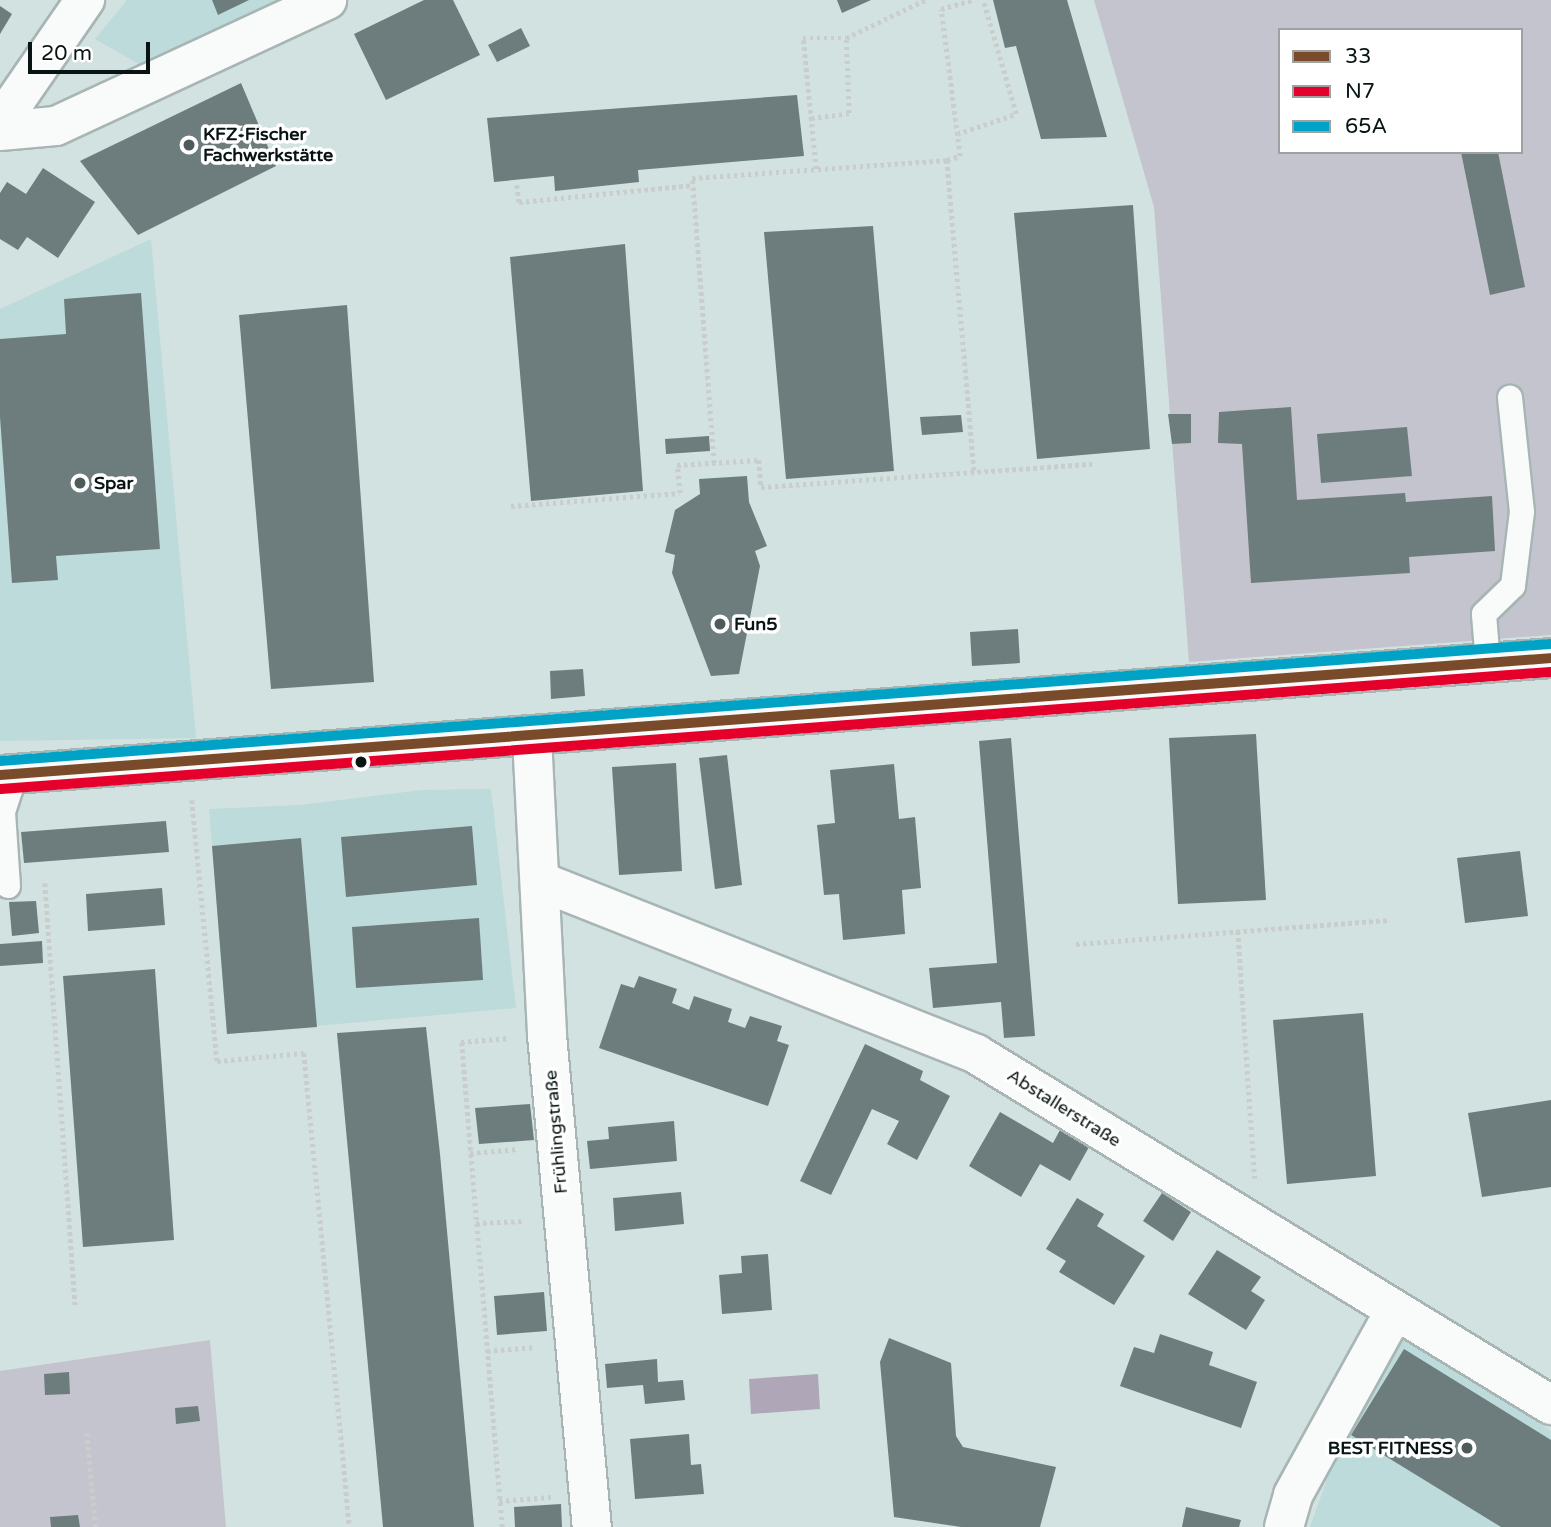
<!DOCTYPE html>
<meta charset="utf-8">
<style>
body{margin:0}
#map{position:relative;width:1551px;height:1527px;overflow:hidden;background:#d1e2e1;font-family:"Varela Round",sans-serif}
div>[style]{position:absolute}
.built>*{inset:0;background:#bddbda}
.green>*{inset:0;background:#c4c4ce}
.water>*{inset:0;background:#afa6b8}
.building>*{inset:0;background:#6d7d7d}
.path>*{height:4.5px;margin-top:-2.25px;transform-origin:0;background:repeating-linear-gradient(90deg,#c9cecd 0 3.5px,transparent 0 7px)}
.roads{filter:drop-shadow(2px 0 #a8b5b4) drop-shadow(-2px 0 #a8b5b4) drop-shadow(0 2px #a8b5b4) drop-shadow(0 -2px #a8b5b4)}
.lane>*{height:24px;margin:-12px;padding:0 12px;transform-origin:12px;border-radius:12px;background:#f8fbfa}
.street>*{height:38px;margin:-19px;padding:0 19px;transform-origin:19px;border-radius:19px;background:#f8fbfa}
.secondary>*{height:38px;margin:-19px;padding:0 19px;transform-origin:19px;border-radius:19px;background:#f8fbfa}
.bus-1>*{height:10px;margin:-5px;padding:0 5px;transform-origin:5px;border-radius:5px;background:#7a4b2a}
.bus-2>*{height:10px;margin:-5px;padding:0 5px;transform-origin:5px;border-radius:5px;background:#e4002b}
.bus-3>*{height:10px;margin:-5px;padding:0 5px;transform-origin:5px;border-radius:5px;background:#00a2c5}
.dots>*{width:19px;height:19px;translate:-50% -50%;box-sizing:border-box;border:4px solid #fff;border-radius:50%}
span{translate:-50% -50%;white-space:nowrap;text-align:center;line-height:1.15;-webkit-text-stroke:7px #fff;paint-order:stroke}
.poi-label{font-size:18px;color:#081313;font-weight:700}
.left{translate:0 -50%;text-align:left}
.right{translate:-100% -50%;text-align:right}
.street-label{font-size:18px;color:#081313}
.legend{position:absolute;left:1278px;top:28px;width:245px;height:126px;box-sizing:border-box;background:#fff;border:2px solid #9ca1a1;margin:0;padding:9px 12px;list-style:none;font-size:21px;color:#081313}
.legend li{display:flex;align-items:center;gap:14px;height:35px}
.legend b{width:35px;border:2px solid #9ca1a1}
.scale{position:absolute;left:28px;top:42px;width:122px;height:32px;box-sizing:border-box;border:4px solid #081313;border-top:0;padding-left:9px;font-size:21px;line-height:24px;white-space:nowrap;color:#081313;-webkit-text-stroke:5px #fff;paint-order:stroke}
</style>
<div id="map">
<div class="built">
<i style="clip-path:polygon(127px 0,289px 0,144px 67px,95px 39px)"></i>
<i style="clip-path:polygon(151px 239px,196px 738px,0 741px,0 309px)"></i>
<i style="clip-path:polygon(491px 789px,516px 1008px,227px 1034px,209px 809px,300px 805px,422px 790px)"></i>
<i style="clip-path:polygon(1405px 1335px,1551px 1431px,1551px 1527px,1310px 1527px,1346px 1426px)"></i>
</div>
<div class="green">
<i style="clip-path:polygon(evenodd,1094px 0,1551px 0,1551px 635px,1189px 662px,1154px 207px,1094px 0,1280px 30px,1521px 30px,1521px 152px,1280px 152px,1280px 30px)"></i>
<i style="clip-path:polygon(210px 1340px,226px 1527px,0 1527px,0 1371px)"></i>
</div>
<div class="water">
<i style="clip-path:polygon(818px 1374px,820px 1409px,751px 1414px,749px 1379px)"></i>
</div>
<div class="building">
<i style="clip-path:polygon(212px 0,249px 0,218px 15px)"></i>
<i style="clip-path:polygon(424px 0,453px 0,480px 55px,386px 100px,354px 34px)"></i>
<i style="clip-path:polygon(837px 0,871px 0,842px 13px)"></i>
<i style="clip-path:polygon(993px 0,1067px 0,1107px 137px,1041px 139px,1016px 46px,1005px 48px)"></i>
<i style="clip-path:polygon(0 6px,12px 14px,0 34px)"></i>
<i style="clip-path:polygon(521px 28px,530px 46px,497px 62px,488px 45px)"></i>
<i style="clip-path:polygon(241px 83px,276px 166px,138px 235px,80px 161px)"></i>
<i style="clip-path:polygon(797px 95px,804px 156px,638px 170px,639px 182px,555px 191px,554px 176px,494px 182px,487px 118px)"></i>
<i style="clip-path:polygon(1461px 152px,1498px 152px,1525px 287px,1490px 295px)"></i>
<i style="clip-path:polygon(43px 168px,95px 202px,58px 258px,27px 237px,18px 250px,0 239px,0 193px,7px 182px,26px 194px)"></i>
<i style="clip-path:polygon(1133px 205px,1150px 449px,1037px 459px,1014px 213px)"></i>
<i style="clip-path:polygon(873px 226px,894px 471px,786px 479px,764px 232px)"></i>
<i style="clip-path:polygon(625px 244px,643px 491px,531px 501px,510px 257px)"></i>
<i style="clip-path:polygon(141px 293px,160px 549px,56px 556px,58px 580px,12px 583px,0 417px,0 339px,66px 334px,64px 299px)"></i>
<i style="clip-path:polygon(347px 305px,374px 682px,271px 689px,239px 315px)"></i>
<i style="clip-path:polygon(1291px 407px,1297px 500px,1405px 493px,1406px 502px,1492px 496px,1495px 551px,1409px 557px,1410px 573px,1251px 583px,1242px 444px,1218px 443px,1219px 412px)"></i>
<i style="clip-path:polygon(1168px 414px,1191px 414px,1191px 443px,1172px 444px)"></i>
<i style="clip-path:polygon(961px 415px,963px 432px,922px 435px,920px 417px)"></i>
<i style="clip-path:polygon(1407px 427px,1412px 476px,1321px 483px,1317px 434px)"></i>
<i style="clip-path:polygon(709px 436px,710px 451px,666px 454px,665px 439px)"></i>
<i style="clip-path:polygon(747px 476px,749px 502px,767px 546px,755px 551px,760px 566px,739px 674px,711px 676px,672px 573px,675px 555px,665px 552px,675px 510px,700px 494px,699px 479px)"></i>
<i style="clip-path:polygon(1018px 629px,1020px 663px,972px 666px,970px 632px)"></i>
<i style="clip-path:polygon(583px 669px,585px 696px,551px 699px,550px 671px)"></i>
<i style="clip-path:polygon(1256px 734px,1266px 900px,1178px 904px,1169px 738px)"></i>
<i style="clip-path:polygon(1011px 738px,1035px 1036px,1004px 1038px,1001px 1002px,933px 1008px,929px 968px,997px 963px,979px 741px)"></i>
<i style="clip-path:polygon(727px 755px,742px 885px,715px 889px,699px 758px)"></i>
<i style="clip-path:polygon(676px 763px,682px 871px,619px 875px,612px 767px)"></i>
<i style="clip-path:polygon(894px 764px,899px 819px,915px 817px,921px 888px,902px 890px,905px 934px,843px 940px,839px 894px,824px 895px,817px 825px,835px 823px,830px 770px)"></i>
<i style="clip-path:polygon(166px 821px,169px 852px,24px 863px,21px 832px)"></i>
<i style="clip-path:polygon(472px 826px,477px 885px,346px 897px,341px 837px)"></i>
<i style="clip-path:polygon(301px 838px,317px 1027px,227px 1034px,212px 846px)"></i>
<i style="clip-path:polygon(1520px 851px,1528px 916px,1465px 923px,1457px 858px)"></i>
<i style="clip-path:polygon(162px 888px,165px 925px,88px 931px,86px 894px)"></i>
<i style="clip-path:polygon(36px 901px,39px 933px,12px 936px,9px 902px)"></i>
<i style="clip-path:polygon(479px 918px,483px 980px,356px 988px,352px 927px)"></i>
<i style="clip-path:polygon(42px 941px,43px 963px,0 966px,0 944px)"></i>
<i style="clip-path:polygon(155px 969px,174px 1240px,83px 1247px,63px 976px)"></i>
<i style="clip-path:polygon(639px 976px,677px 989px,672px 1003px,689px 1010px,694px 996px,732px 1009px,728px 1022px,745px 1028px,750px 1016px,782px 1026px,777px 1041px,789px 1045px,768px 1106px,599px 1048px,621px 984px,634px 988px)"></i>
<i style="clip-path:polygon(1363px 1013px,1376px 1176px,1287px 1184px,1273px 1020px)"></i>
<i style="clip-path:polygon(426px 1027px,440px 1154px,474px 1527px,383px 1527px,337px 1033px)"></i>
<i style="clip-path:polygon(865px 1044px,923px 1071px,920px 1080px,950px 1096px,917px 1160px,887px 1144px,899px 1121px,872px 1109px,831px 1195px,800px 1181px)"></i>
<i style="clip-path:polygon(1551px 1100px,1551px 1187px,1482px 1197px,1468px 1113px)"></i>
<i style="clip-path:polygon(530px 1104px,534px 1140px,479px 1144px,475px 1108px)"></i>
<i style="clip-path:polygon(1000px 1112px,1053px 1143px,1060px 1130px,1089px 1147px,1070px 1181px,1040px 1164px,1021px 1197px,969px 1166px)"></i>
<i style="clip-path:polygon(674px 1121px,677px 1161px,590px 1169px,587px 1141px,609px 1139px,608px 1127px)"></i>
<i style="clip-path:polygon(681px 1192px,684px 1224px,615px 1231px,613px 1198px)"></i>
<i style="clip-path:polygon(1162px 1193px,1191px 1212px,1173px 1241px,1143px 1221px)"></i>
<i style="clip-path:polygon(1077px 1198px,1104px 1214px,1097px 1226px,1145px 1256px,1114px 1305px,1059px 1272px,1066px 1261px,1046px 1249px)"></i>
<i style="clip-path:polygon(1217px 1250px,1261px 1277px,1251px 1291px,1265px 1300px,1246px 1330px,1188px 1294px)"></i>
<i style="clip-path:polygon(768px 1254px,772px 1310px,722px 1314px,719px 1275px,742px 1273px,741px 1256px)"></i>
<i style="clip-path:polygon(544px 1292px,547px 1331px,497px 1335px,494px 1296px)"></i>
<i style="clip-path:polygon(1160px 1334px,1213px 1352px,1209px 1365px,1257px 1382px,1241px 1428px,1120px 1386px,1134px 1347px,1154px 1353px)"></i>
<i style="clip-path:polygon(889px 1338px,951px 1363px,956px 1436px,963px 1447px,1056px 1467px,1040px 1527px,961px 1527px,894px 1517px,880px 1362px)"></i>
<i style="clip-path:polygon(1404px 1349px,1551px 1440px,1551px 1527px,1501px 1527px,1351px 1435px)"></i>
<i style="clip-path:polygon(657px 1359px,658px 1382px,683px 1380px,685px 1400px,645px 1404px,643px 1385px,607px 1388px,605px 1364px)"></i>
<i style="clip-path:polygon(69px 1372px,70px 1394px,45px 1395px,44px 1374px)"></i>
<i style="clip-path:polygon(198px 1406px,200px 1421px,176px 1424px,175px 1408px)"></i>
<i style="clip-path:polygon(689px 1434px,691px 1465px,701px 1464px,704px 1494px,635px 1499px,630px 1439px)"></i>
<i style="clip-path:polygon(561px 1504px,562px 1527px,515px 1527px,514px 1507px)"></i>
<i style="clip-path:polygon(1186px 1507px,1241px 1520px,1239px 1527px,1182px 1527px)"></i>
<i style="clip-path:polygon(78px 1515px,80px 1527px,51px 1527px,50px 1517px)"></i>
</div>
<div class="path">
<i style="left:811px;top:118px;width:38px;rotate:-7deg"></i>
<i style="left:849px;top:113px;width:75px;rotate:-92.3deg"></i>
<i style="left:957px;top:134px;width:62px;rotate:-18.7deg"></i>
<i style="left:1016px;top:114px;width:119px;rotate:-106.1deg"></i>
<i style="left:947px;top:160px;width:14px;rotate:-17deg"></i>
<i style="left:960px;top:156px;width:148px;rotate:-97.4deg"></i>
<i style="left:941px;top:9px;width:33px;rotate:-16deg"></i>
<i style="left:816px;top:169px;width:132px;rotate:-95.7deg"></i>
<i style="left:803px;top:38px;width:43px"></i>
<i style="left:846px;top:38px;width:88px;rotate:-25.7deg"></i>
<i style="left:517px;top:185px;width:17px;rotate:83deg"></i>
<i style="left:519px;top:202px;width:175px;rotate:-5.6deg"></i>
<i style="left:714px;top:463px;width:286px;rotate:-94.4deg"></i>
<i style="left:692px;top:178px;width:256px;rotate:-4deg"></i>
<i style="left:947px;top:160px;width:312px;rotate:85deg"></i>
<i style="left:511px;top:506px;width:169px;rotate:-4.4deg"></i>
<i style="left:680px;top:493px;width:28px;rotate:-96deg"></i>
<i style="left:677px;top:465px;width:82px;rotate:-3.5deg"></i>
<i style="left:759px;top:460px;width:27px;rotate:86deg"></i>
<i style="left:761px;top:487px;width:332px;rotate:-4deg"></i>
<i style="left:192px;top:800px;width:262px;rotate:84.5deg"></i>
<i style="left:217px;top:1061px;width:87px;rotate:-5.3deg"></i>
<i style="left:304px;top:1053px;width:476px;rotate:84.5deg"></i>
<i style="left:45px;top:883px;width:423px;rotate:85.9deg"></i>
<i style="left:1238px;top:931px;width:248px;rotate:86.1deg"></i>
<i style="left:1076px;top:944px;width:313px;rotate:-4.4deg"></i>
<i style="left:470px;top:1153px;width:48px;rotate:-4.8deg"></i>
<i style="left:476px;top:1223px;width:48px;rotate:-2.4deg"></i>
<i style="left:487px;top:1351px;width:48px;rotate:-4.8deg"></i>
<i style="left:87px;top:1433px;width:94px;rotate:84.5deg"></i>
<i style="left:499px;top:1501px;width:52px;rotate:-4.4deg"></i>
<i style="left:502px;top:1527px;width:487px;rotate:-94.8deg"></i>
<i style="left:461px;top:1042px;width:48px;rotate:-4.8deg"></i>
</div>
<div class="roads">
<div class="lane">
<i style="left:1488px;top:663px;width:49px;rotate:-94.7deg"></i>
<i style="left:1484px;top:614px;width:40px;rotate:-44deg"></i>
<i style="left:1513px;top:586px;width:75px;rotate:-83.1deg"></i>
<i style="left:1522px;top:512px;width:115px;rotate:-96deg"></i>
<i style="left:8px;top:886px;width:74px;rotate:-93.9deg"></i>
<i style="left:3px;top:812px;width:40px;rotate:-72deg"></i>
</div>
<div class="street">
<i style="left:0;top:131px;width:56px;rotate:-5.1deg"></i>
<i style="left:56px;top:126px;width:299px;rotate:-24.9deg"></i>
<i style="left:532px;top:737px;width:298px;rotate:87.1deg"></i>
<i style="left:547px;top:1035px;width:494px;rotate:84.8deg"></i>
<i style="left:542px;top:882px;width:467px;rotate:21.6deg"></i>
<i style="left:976px;top:1054px;width:674px;rotate:31.4deg"></i>
<i style="left:1284px;top:1527px;width:33px;rotate:-74deg"></i>
<i style="left:1293px;top:1495px;width:211px;rotate:-61.1deg"></i>
</div>
<div class="secondary">
<i style="left:0;top:123px;width:150px;rotate:-55.4deg"></i>
<i style="left:0;top:775px;width:1555px;rotate:-4.31deg"></i>
</div>
</div>
<div class="bus-1">
<i style="left:0;top:775px;width:1555px;rotate:-4.31deg"></i>
</div>
<div class="bus-2">
<i style="left:1px;top:789px;width:1554px;rotate:-4.32deg"></i>
</div>
<div class="bus-3">
<i style="left:0;top:761px;width:1554px;rotate:-4.32deg"></i>
</div>
<div class="dots">
<i style="left:189px;top:145px;background:#4e5b5b"></i>
<i style="left:80px;top:483px;background:#4e5b5b"></i>
<i style="left:720px;top:624px;background:#4e5b5b"></i>
<i style="left:361px;top:762px;background:#081313"></i>
<i style="left:1467px;top:1448px;background:#4e5b5b"></i>
</div>
<div class="poi-label">
<span class="left" style="left:203px;top:145px">KFZ-Fischer<br>Fachwerkstätte</span>
<span class="left" style="left:94px;top:483px">Spar</span>
<span class="left" style="left:734px;top:624px">Fun5</span>
<span class="right" style="left:1453px;top:1448px">BEST FITNESS</span>
</div>
<div class="street-label">
<span style="left:1064px;top:1108px;rotate:32deg">Abstallerstraße</span>
<span style="left:556px;top:1132px;rotate:-95deg">Frühlingstraße</span>
</div>
<ul class="legend">
<li><b style="height:9px;background:#7a4b2a"></b>33</li>
<li><b style="height:9px;background:#e4002b"></b>N7</li>
<li><b style="height:9px;background:#00a2c5"></b>65A</li>
</ul>
<div class="scale">20 m</div>
</div>
